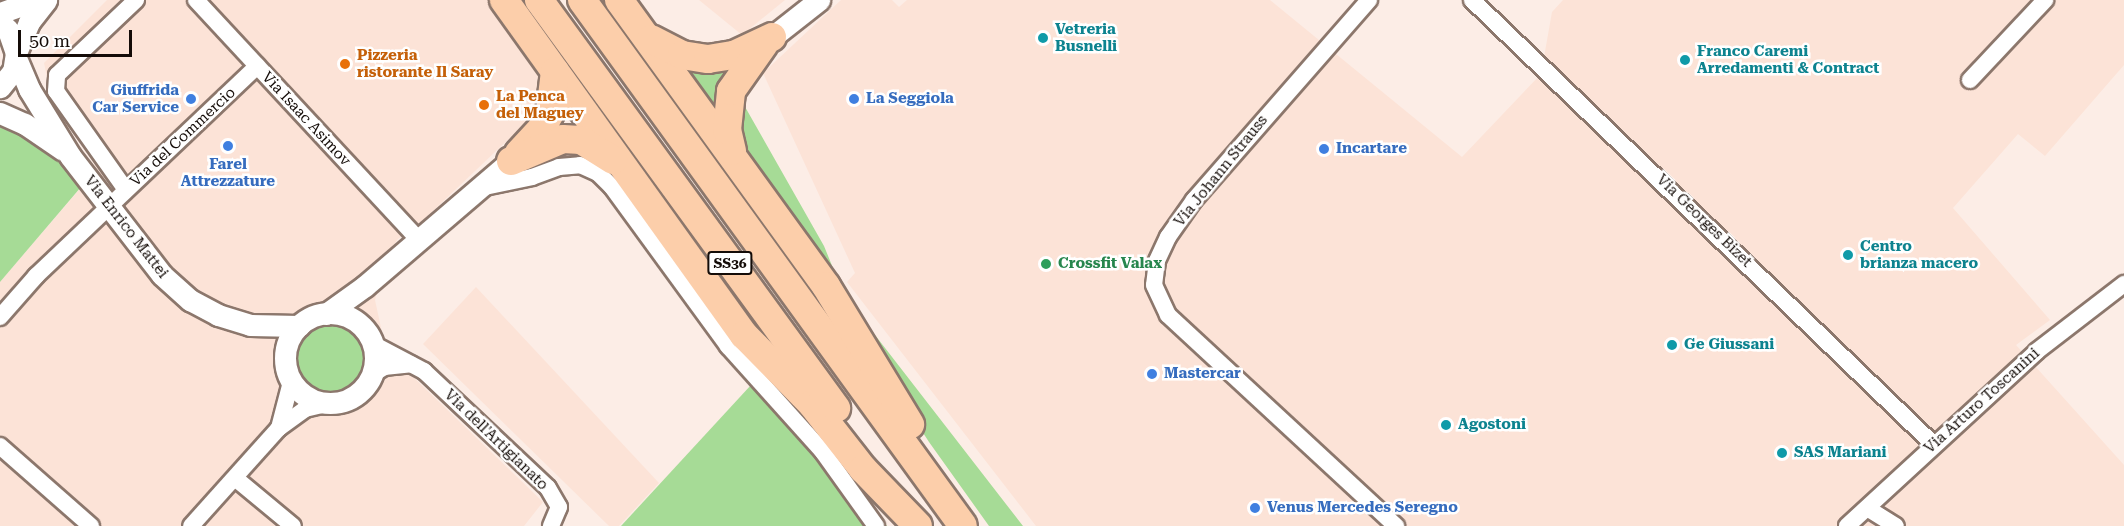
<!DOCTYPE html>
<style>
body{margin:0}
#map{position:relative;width:2124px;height:526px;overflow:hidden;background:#fcede6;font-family:"Roboto Serif",serif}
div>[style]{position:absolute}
.built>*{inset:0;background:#fce3d7}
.green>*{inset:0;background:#a6db96}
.round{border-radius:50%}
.roads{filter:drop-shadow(2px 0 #8c776c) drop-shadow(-2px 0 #8c776c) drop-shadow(0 2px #8c776c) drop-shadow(0 -2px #8c776c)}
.minor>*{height:16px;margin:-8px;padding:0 8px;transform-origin:8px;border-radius:8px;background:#fff}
.tertiary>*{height:21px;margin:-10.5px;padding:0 10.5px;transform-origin:10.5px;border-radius:10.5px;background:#fff}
.tertiary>.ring{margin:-10.5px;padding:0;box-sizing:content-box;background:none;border:21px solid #fff;border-radius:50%}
.trunk>*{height:28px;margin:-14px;padding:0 14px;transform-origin:14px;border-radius:14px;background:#fcceaa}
.dots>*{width:16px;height:16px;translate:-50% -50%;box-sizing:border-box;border:3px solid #fff;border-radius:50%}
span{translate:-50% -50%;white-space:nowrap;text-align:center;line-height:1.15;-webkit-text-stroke:5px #fff;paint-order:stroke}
.shield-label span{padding:2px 4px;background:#fff;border:2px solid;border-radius:4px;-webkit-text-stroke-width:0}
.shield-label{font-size:14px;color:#140c08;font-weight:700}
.culture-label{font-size:15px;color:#0d838f;font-weight:700}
.left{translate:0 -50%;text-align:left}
.food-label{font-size:15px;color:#c56008;font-weight:700}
.shop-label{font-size:15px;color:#366cbe;font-weight:700}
.right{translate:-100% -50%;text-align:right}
.street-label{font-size:15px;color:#140c08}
.leisure-label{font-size:15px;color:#27864d;font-weight:700}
.scale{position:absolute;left:18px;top:30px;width:114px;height:27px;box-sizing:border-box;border:3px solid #140c08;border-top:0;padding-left:8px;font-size:18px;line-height:21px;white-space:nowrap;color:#140c08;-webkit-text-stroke:4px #fff;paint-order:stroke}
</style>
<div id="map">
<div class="built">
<i style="clip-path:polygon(107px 0,492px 0,545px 71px,544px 90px,533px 116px,415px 228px,398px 239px,386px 256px,375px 300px,391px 374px,406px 370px,543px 502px,524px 526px,0 526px,0 282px,97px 169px,50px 92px,44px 63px)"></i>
<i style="clip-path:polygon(699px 0,785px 0,742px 35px)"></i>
<i style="clip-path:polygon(841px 0,892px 0,899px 7px,907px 0,1270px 0,1462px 157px,1541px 74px,1552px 12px,1563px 0,2124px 0,2124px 65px,2045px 156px,2018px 134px,1953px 208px,2050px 320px,2016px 345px,2124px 465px,2124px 526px,1036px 526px,847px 282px,855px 273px,763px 73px)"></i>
<i style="clip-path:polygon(476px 287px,659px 483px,619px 526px,609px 526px,423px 344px)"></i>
</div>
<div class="green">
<i style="clip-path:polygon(736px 61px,720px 120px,675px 62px)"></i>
<i style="clip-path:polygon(740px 98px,824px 246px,844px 295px,1023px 526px,989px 526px,929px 442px,744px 157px,737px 118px)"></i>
<i style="clip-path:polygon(0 122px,50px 148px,81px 187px,0 282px)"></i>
<i class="round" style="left:297px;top:325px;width:68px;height:68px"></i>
<i style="clip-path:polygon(763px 372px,826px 439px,887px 526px,621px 526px)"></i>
</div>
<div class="roads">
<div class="minor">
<i style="left:196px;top:0;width:325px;rotate:47.1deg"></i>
<i style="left:1369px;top:0;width:266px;rotate:131.2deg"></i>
<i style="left:1194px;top:200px;width:45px;rotate:125.1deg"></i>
<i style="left:1168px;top:237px;width:26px;rotate:115deg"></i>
<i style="left:1157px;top:261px;width:24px;rotate:97deg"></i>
<i style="left:1154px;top:285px;width:33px;rotate:65deg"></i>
<i style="left:1168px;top:315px;width:311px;rotate:42.8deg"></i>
<i style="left:1472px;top:0;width:640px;rotate:43.92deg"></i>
<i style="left:1970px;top:80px;width:110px;rotate:-46.8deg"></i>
<i style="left:480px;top:188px;width:53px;rotate:-11.9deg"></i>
<i style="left:532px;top:177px;width:29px;rotate:-20deg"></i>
<i style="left:559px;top:167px;width:21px;rotate:-5deg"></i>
<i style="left:580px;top:165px;width:20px;rotate:24deg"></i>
<i style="left:598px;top:173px;width:20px;rotate:45deg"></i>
<i style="left:612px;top:187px;width:197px;rotate:53.9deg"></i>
<i style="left:728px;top:346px;width:142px;rotate:48.1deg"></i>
<i style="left:823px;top:452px;width:91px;rotate:54.4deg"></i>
<i style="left:126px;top:190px;width:121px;rotate:-125.3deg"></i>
<i style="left:56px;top:91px;width:16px;rotate:-86deg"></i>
<i style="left:57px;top:75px;width:109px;rotate:-43.5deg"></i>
<i style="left:0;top:317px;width:55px;rotate:-48.7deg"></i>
<i style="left:36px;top:276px;width:305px;rotate:-43.5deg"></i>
<i style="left:373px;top:344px;width:58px;rotate:27.9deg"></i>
<i style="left:424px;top:371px;width:170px;rotate:43.3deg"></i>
<i style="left:548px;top:488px;width:22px;rotate:60deg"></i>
<i style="left:559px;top:507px;width:21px;rotate:113deg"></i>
<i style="left:373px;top:374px;width:13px;rotate:-32deg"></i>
<i style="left:384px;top:367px;width:27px;rotate:-6deg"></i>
<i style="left:279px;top:428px;width:48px;rotate:-75.4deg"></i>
<i style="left:0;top:446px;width:121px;rotate:41.3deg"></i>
<i style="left:235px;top:478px;width:75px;rotate:39.6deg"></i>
<i style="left:1867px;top:508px;width:34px;rotate:32deg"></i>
<i style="left:191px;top:526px;width:132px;rotate:-48.1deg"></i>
<i style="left:279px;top:428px;width:32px;rotate:-36deg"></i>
<i style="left:305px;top:409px;width:23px;rotate:-13deg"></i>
<i style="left:1847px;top:526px;width:258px;rotate:-42.6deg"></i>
<i style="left:2037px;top:351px;width:110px;rotate:-37.6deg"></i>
</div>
<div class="tertiary">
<i style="left:0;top:13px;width:37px;rotate:-20deg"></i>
<i style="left:0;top:22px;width:11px;rotate:45deg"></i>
<i style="left:8px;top:30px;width:24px;rotate:71deg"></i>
<i style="left:16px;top:53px;width:18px;rotate:99deg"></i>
<i style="left:13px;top:71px;width:21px;rotate:129deg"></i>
<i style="left:772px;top:37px;width:60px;rotate:-38.2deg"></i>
<i style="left:16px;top:53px;width:34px;rotate:-67deg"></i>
<i style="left:29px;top:22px;width:28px;rotate:-52deg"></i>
<i style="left:16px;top:58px;width:34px;rotate:67deg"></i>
<i style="left:29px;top:89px;width:79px;rotate:58.5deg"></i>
<i style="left:70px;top:156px;width:150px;rotate:52.3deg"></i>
<i style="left:162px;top:275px;width:38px;rotate:42deg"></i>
<i style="left:190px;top:300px;width:32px;rotate:28deg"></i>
<i style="left:218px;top:315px;width:34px;rotate:17deg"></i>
<i style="left:250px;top:325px;width:49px;rotate:1.2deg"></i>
<i style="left:0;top:113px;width:27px;rotate:24deg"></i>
<i style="left:25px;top:124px;width:46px;rotate:34.4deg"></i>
<i class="ring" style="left:285px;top:313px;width:69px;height:69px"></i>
<i style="left:326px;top:314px;width:48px;rotate:-35.7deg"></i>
<i style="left:365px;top:286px;width:192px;rotate:-40.6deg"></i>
</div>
<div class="trunk">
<i style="left:504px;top:0;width:412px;rotate:54.4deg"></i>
<i style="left:744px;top:335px;width:97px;rotate:45.4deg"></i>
<i style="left:812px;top:404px;width:83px;rotate:51.9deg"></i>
<i style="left:863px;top:469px;width:79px;rotate:46deg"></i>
<i style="left:539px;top:0;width:505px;rotate:53.95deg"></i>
<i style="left:582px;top:0;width:649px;rotate:54.08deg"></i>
<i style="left:619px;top:0;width:353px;rotate:54.1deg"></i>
<i style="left:826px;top:286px;width:162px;rotate:58.7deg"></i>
<i style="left:651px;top:39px;width:35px;rotate:27deg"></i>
<i style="left:682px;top:55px;width:26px;rotate:9deg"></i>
<i style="left:708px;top:59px;width:26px;rotate:-9deg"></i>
<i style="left:734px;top:55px;width:42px;rotate:-25.3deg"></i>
<i style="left:732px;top:151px;width:22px;rotate:-103deg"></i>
<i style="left:727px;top:130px;width:39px;rotate:-84deg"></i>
<i style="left:731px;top:91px;width:57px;rotate:-54.9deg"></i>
<i style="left:519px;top:153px;width:34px;rotate:-47deg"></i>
<i style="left:542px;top:128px;width:17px;rotate:-62deg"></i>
<i style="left:550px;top:113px;width:42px;rotate:-83.2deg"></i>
<i style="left:511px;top:161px;width:56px;rotate:-22.9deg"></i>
<i style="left:563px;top:139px;width:18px;rotate:3deg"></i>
<i style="left:581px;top:140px;width:38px;rotate:32deg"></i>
</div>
</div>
<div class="dots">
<i style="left:1043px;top:38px;background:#0f9aa8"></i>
<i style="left:1685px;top:60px;background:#0f9aa8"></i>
<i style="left:345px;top:64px;background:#e8710a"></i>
<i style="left:191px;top:99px;background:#3f7fe0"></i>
<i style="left:854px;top:99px;background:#3f7fe0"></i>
<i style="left:484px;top:105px;background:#e8710a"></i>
<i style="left:228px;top:146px;background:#3f7fe0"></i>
<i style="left:1324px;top:149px;background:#3f7fe0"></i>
<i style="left:1848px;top:255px;background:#0f9aa8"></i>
<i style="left:1046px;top:264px;background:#2e9e5b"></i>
<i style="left:1672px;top:345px;background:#0f9aa8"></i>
<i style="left:1152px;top:374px;background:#3f7fe0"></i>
<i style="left:1446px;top:425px;background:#0f9aa8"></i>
<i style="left:1782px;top:453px;background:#0f9aa8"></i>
<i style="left:1255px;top:508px;background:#3f7fe0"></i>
</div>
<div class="shield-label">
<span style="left:730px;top:263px">SS36</span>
</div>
<div class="culture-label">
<span class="left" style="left:1055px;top:38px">Vetreria<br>Busnelli</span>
<span class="left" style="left:1697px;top:60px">Franco Caremi<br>Arredamenti &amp; Contract</span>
<span class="left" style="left:1860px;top:255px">Centro<br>brianza macero</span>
<span class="left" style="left:1684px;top:345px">Ge Giussani</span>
<span class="left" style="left:1458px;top:425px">Agostoni</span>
<span class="left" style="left:1794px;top:453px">SAS Mariani</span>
</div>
<div class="food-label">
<span class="left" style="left:357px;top:64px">Pizzeria<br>ristorante Il Saray</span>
<span class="left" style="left:496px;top:105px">La Penca<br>del Maguey</span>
</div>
<div class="shop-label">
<span class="right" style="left:179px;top:99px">Giuffrida<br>Car Service</span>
<span class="left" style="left:866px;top:99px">La Seggiola</span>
<span class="left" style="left:1336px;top:149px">Incartare</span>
<span style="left:228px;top:173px">Farel<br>Attrezzature</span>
<span class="left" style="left:1164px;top:374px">Mastercar</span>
<span class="left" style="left:1267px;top:508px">Venus Mercedes Seregno</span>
</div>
<div class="street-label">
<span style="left:306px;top:119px;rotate:47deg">Via Isaac Asimov</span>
<span style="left:183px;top:137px;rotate:-43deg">Via del Commercio</span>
<span style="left:1221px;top:171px;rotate:-51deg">Via Johann Strauss</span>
<span style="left:1704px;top:221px;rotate:44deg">Via Georges Bizet</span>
<span style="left:126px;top:227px;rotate:52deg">Via Enrico Mattei</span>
<span style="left:1982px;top:401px;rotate:-42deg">Via Arturo Toscanini</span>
<span style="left:496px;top:440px;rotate:44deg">Via dell'Artigianato</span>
</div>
<div class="leisure-label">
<span class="left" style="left:1058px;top:264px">Crossfit Valax</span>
</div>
<div class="scale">50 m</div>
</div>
